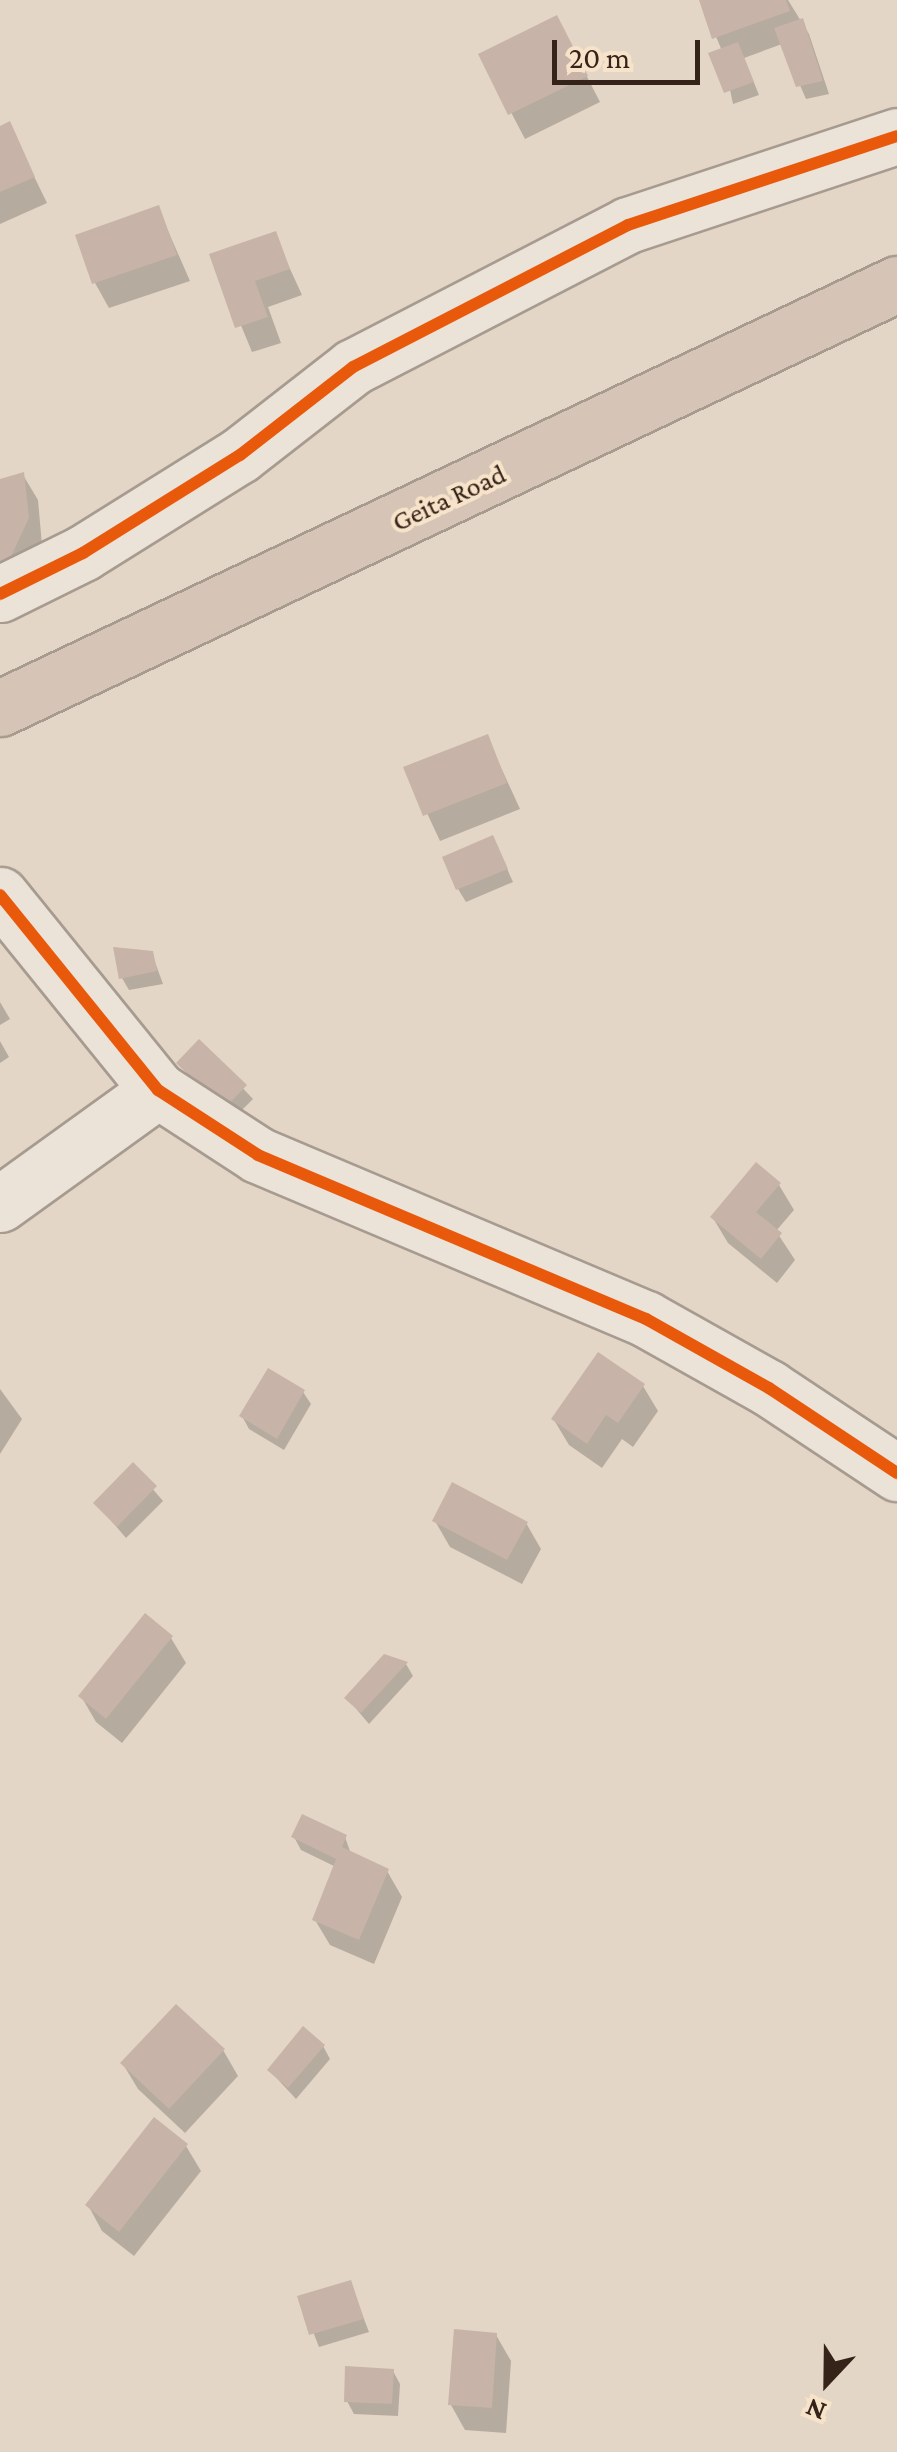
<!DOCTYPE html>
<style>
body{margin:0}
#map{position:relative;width:897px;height:2452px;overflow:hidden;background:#e3d6c6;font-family:"Crimson Pro",serif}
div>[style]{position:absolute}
.shadow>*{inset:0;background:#0003}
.building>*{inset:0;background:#c7b3a7}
.roads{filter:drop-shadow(2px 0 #a79b90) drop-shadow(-2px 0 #a79b90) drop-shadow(0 2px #a79b90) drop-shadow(0 -2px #a79b90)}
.minor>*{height:55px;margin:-27.5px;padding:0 27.5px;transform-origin:27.5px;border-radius:27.5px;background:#ebe2d8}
.highway>*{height:55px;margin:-27.5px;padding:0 27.5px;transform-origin:27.5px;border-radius:27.5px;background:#d6c5b7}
.cycleway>*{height:12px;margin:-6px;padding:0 6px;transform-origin:6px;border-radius:6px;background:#e8590c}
span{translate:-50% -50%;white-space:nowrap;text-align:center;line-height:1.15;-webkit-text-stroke:8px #f7e3c9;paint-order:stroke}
.street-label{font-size:28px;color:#352219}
.north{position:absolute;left:777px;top:2332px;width:100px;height:100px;-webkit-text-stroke:8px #f7e3c9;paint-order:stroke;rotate:202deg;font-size:28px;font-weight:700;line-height:40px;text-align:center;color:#352219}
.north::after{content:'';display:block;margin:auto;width:35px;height:45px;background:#352219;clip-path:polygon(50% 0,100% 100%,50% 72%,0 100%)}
.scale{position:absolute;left:552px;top:40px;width:148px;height:45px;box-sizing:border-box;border:5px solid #352219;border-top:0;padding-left:12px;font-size:30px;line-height:35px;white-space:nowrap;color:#352219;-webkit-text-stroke:8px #f7e3c9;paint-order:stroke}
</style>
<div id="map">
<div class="shadow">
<i style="clip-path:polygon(701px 0,788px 0,809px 34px,829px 94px,806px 99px,782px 44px,744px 58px,759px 95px,733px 104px,722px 51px)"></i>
<i style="clip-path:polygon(570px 44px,600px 102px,525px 139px,481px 55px)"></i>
<i style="clip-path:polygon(9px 125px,47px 203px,0 224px,0 128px)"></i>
<i style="clip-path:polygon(158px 208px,190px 281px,109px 308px,95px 283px)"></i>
<i style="clip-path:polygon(274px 234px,302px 295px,268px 307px,281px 343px,252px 352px,212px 255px)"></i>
<i style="clip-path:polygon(23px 475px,38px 500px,42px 545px,0 595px,0 482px)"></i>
<i style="clip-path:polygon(487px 737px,520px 809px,440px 841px,406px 768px)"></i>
<i style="clip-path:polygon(499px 851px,513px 882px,466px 902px,458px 889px)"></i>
<i style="clip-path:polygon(152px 954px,163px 984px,129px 990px,122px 978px)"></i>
<i style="clip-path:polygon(0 1002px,10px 1019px,0 1025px)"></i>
<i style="clip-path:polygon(0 1041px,9px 1057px,0 1063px)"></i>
<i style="clip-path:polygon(199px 1042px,253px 1099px,232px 1120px,180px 1063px)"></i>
<i style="clip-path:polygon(779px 1185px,794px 1210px,776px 1231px,795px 1260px,777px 1283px,728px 1243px,713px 1218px)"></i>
<i style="clip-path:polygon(643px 1386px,658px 1411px,633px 1447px,622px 1439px,602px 1468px,569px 1445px,554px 1420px)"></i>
<i style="clip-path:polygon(0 1389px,22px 1419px,0 1454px)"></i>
<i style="clip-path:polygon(303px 1392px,311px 1404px,284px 1450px,249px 1429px,242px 1416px)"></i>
<i style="clip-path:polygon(133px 1466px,163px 1501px,126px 1538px,96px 1503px)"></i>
<i style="clip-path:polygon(435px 1521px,526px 1523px,541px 1549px,522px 1584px,450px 1547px)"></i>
<i style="clip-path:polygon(171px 1638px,186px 1663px,122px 1743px,96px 1722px,81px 1696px)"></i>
<i style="clip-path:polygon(406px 1664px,413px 1676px,369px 1724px,347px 1698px)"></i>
<i style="clip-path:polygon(294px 1837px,345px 1837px,351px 1854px,387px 1871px,402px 1897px,374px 1964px,330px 1945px,315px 1920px,336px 1867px,301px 1850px)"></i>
<i style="clip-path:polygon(323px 2046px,330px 2059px,296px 2099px,270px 2071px)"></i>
<i style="clip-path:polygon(223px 2050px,238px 2076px,185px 2133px,138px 2089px,123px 2064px)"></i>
<i style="clip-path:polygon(186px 2146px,201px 2171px,134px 2256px,102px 2231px,88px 2205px)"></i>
<i style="clip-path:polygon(350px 2283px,369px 2332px,319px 2347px,300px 2298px)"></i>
<i style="clip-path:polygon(496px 2335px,511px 2361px,506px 2433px,465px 2430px,451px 2405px)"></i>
<i style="clip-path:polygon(393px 2371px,400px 2384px,398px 2416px,354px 2414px,347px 2401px)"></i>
</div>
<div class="building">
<i style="clip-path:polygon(699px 0,786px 0,790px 11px,712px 39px)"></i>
<i style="clip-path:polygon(557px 15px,588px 76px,508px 115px,478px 54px)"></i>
<i style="clip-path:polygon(803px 18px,823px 81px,796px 87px,774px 28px)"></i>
<i style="clip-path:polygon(738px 42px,754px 82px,724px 93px,708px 53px)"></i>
<i style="clip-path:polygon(10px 121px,35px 177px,0 192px,0 126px)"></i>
<i style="clip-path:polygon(159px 205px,177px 255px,92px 284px,75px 235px)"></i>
<i style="clip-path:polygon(276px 231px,290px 269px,255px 281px,268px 317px,235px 328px,209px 254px)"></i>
<i style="clip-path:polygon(24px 472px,29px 518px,8px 563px,0 566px,0 479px)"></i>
<i style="clip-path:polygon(488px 734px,507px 783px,423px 816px,403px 767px)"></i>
<i style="clip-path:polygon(493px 835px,508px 869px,456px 890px,442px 857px)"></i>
<i style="clip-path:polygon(113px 947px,153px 951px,157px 971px,119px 979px)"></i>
<i style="clip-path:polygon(199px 1039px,247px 1085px,224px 1109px,176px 1063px)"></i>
<i style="clip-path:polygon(756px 1162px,781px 1183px,756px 1212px,782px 1233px,761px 1259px,710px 1217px)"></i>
<i style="clip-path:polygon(598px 1352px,645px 1384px,618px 1423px,606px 1415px,587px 1444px,551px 1419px)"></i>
<i style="clip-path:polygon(268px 1368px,305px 1390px,277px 1439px,239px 1416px)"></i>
<i style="clip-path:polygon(133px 1462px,157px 1486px,117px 1527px,93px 1503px)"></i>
<i style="clip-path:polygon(452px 1482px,528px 1522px,507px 1560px,432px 1521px)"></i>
<i style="clip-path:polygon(145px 1613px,173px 1636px,106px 1719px,78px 1696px)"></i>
<i style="clip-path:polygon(384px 1654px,408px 1662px,361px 1713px,344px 1698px)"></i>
<i style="clip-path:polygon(302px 1814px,347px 1835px,342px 1847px,389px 1869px,359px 1940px,312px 1920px,336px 1859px,291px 1837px)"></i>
<i style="clip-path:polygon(176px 2004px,225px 2049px,169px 2109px,120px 2063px)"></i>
<i style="clip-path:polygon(303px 2026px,325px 2045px,288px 2088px,267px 2070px)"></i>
<i style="clip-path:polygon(154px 2117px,188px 2144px,119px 2232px,85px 2205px)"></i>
<i style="clip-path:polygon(351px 2280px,364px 2319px,309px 2335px,297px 2296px)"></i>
<i style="clip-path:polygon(454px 2329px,497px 2333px,492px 2408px,448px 2405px)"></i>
<i style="clip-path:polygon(345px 2366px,394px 2369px,392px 2404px,344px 2402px)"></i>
</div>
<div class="roads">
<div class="minor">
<i style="left:0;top:594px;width:93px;rotate:-26.3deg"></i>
<i style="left:83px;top:553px;width:185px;rotate:-32deg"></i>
<i style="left:240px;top:455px;width:143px;rotate:-37.9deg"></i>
<i style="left:353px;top:367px;width:309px;rotate:-27.3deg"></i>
<i style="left:628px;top:225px;width:283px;rotate:-18.3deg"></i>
<i style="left:0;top:895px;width:251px;rotate:51deg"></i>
<i style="left:158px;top:1090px;width:119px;rotate:33deg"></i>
<i style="left:258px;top:1155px;width:421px;rotate:22.9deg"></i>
<i style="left:646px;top:1319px;width:141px;rotate:29.3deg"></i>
<i style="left:769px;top:1388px;width:154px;rotate:33.6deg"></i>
<i style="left:0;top:1204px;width:195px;rotate:-35.8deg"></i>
</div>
<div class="highway">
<i style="left:0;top:708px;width:992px;rotate:-25.3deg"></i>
</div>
</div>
<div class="cycleway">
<i style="left:0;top:594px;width:93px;rotate:-26.3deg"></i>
<i style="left:83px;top:553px;width:185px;rotate:-32deg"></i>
<i style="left:240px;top:455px;width:143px;rotate:-37.9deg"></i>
<i style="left:353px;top:367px;width:309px;rotate:-27.3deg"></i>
<i style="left:628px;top:225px;width:283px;rotate:-18.3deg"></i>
<i style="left:0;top:895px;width:251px;rotate:51deg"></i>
<i style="left:158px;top:1090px;width:119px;rotate:33deg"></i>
<i style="left:258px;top:1155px;width:421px;rotate:22.9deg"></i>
<i style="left:646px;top:1319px;width:141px;rotate:29.3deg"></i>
<i style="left:769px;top:1388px;width:154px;rotate:33.6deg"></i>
</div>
<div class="street-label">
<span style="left:449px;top:498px;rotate:-25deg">Geita Road</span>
</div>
<div class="north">N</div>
<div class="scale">20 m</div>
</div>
